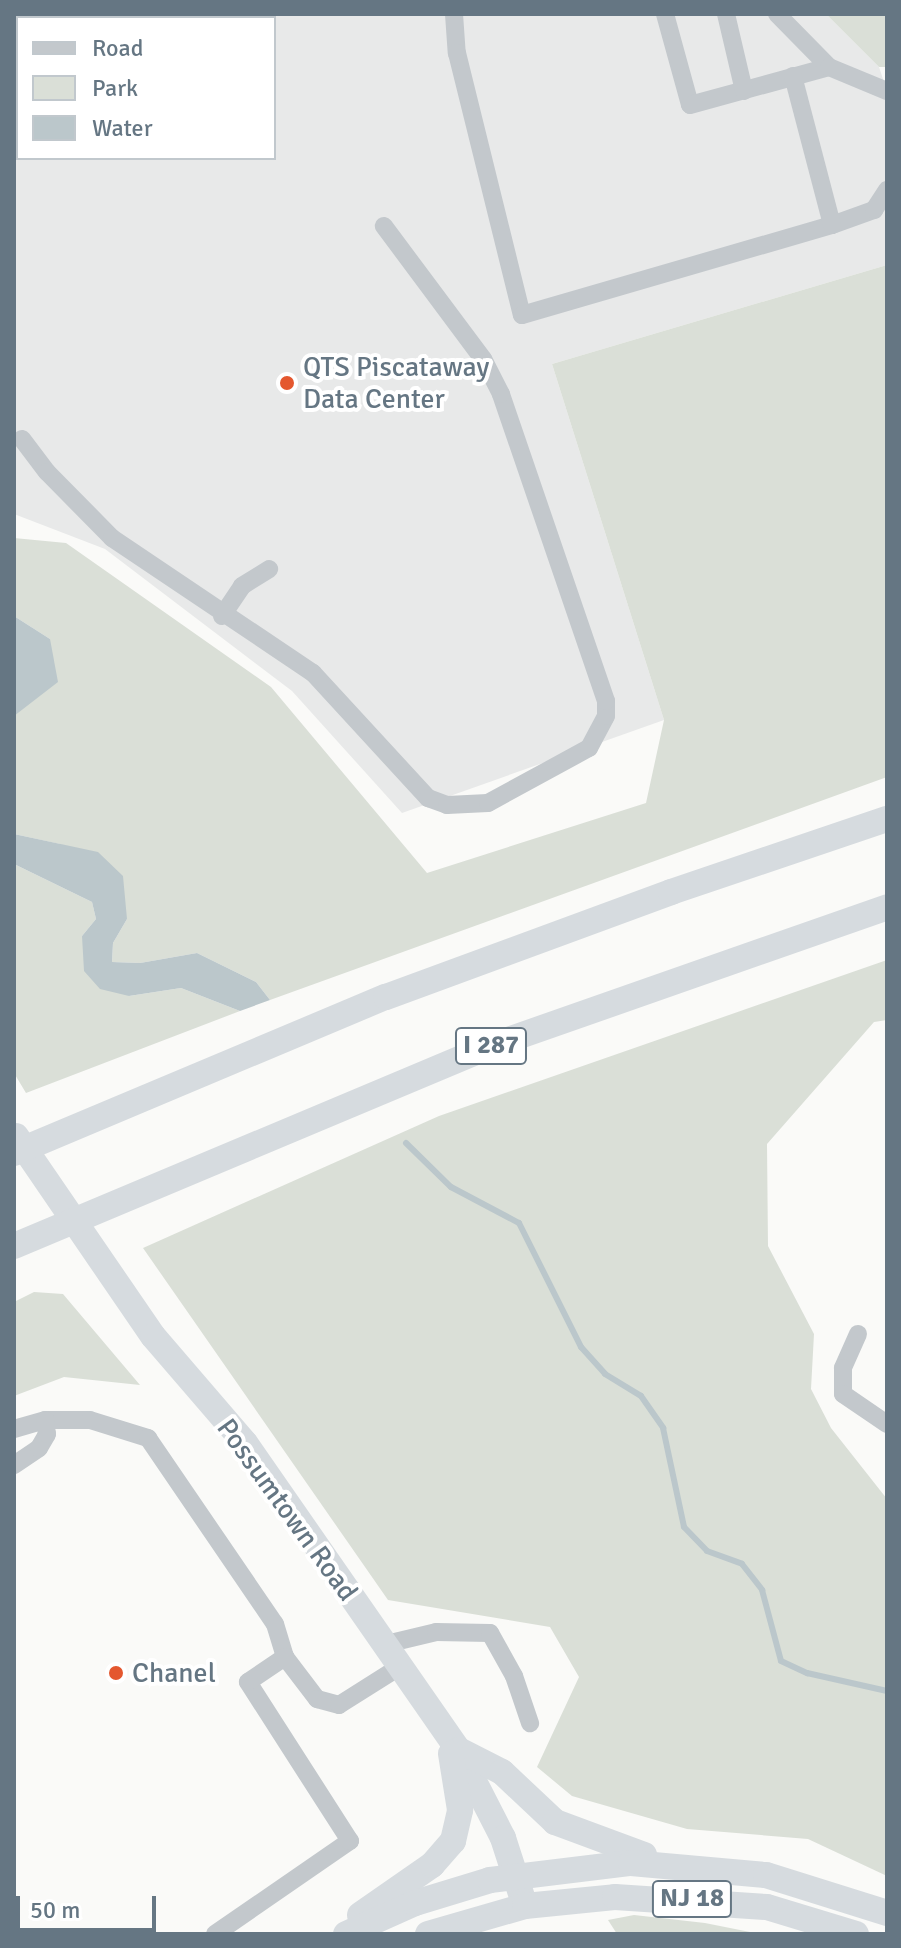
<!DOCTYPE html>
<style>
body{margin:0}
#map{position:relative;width:901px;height:1948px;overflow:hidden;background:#fafaf8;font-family:Signika,sans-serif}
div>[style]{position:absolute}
.built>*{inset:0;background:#e8e9e9}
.green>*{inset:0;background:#dadfd7}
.water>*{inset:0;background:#bbc7cb}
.stream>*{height:6px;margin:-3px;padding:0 3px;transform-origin:3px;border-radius:3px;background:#bbc7cb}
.minor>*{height:18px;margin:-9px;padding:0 9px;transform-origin:9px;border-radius:9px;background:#c3c8cc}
.highway>*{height:26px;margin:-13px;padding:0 13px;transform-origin:13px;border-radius:13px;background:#d6dbdf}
.dots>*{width:22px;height:22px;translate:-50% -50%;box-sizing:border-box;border:4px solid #fff;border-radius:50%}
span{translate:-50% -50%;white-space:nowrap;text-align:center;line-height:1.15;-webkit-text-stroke:8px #fff;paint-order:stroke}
.shield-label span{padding:2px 6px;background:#fff;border:2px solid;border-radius:6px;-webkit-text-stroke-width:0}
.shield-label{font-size:26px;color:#657683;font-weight:700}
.poi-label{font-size:28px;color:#657683}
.left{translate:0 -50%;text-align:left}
.street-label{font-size:28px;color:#657683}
.frame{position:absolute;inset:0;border:16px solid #657683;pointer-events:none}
.legend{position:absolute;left:16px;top:16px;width:260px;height:144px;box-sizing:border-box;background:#fff;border:2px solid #c1c8cd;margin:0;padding:10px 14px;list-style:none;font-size:24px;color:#657683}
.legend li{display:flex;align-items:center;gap:16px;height:40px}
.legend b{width:40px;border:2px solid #c1c8cd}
.scale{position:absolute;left:16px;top:1896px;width:140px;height:36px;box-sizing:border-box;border:4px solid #657683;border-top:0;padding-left:10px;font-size:24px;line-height:28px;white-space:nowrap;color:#657683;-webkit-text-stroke:6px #fff;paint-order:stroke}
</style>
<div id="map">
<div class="built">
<i style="clip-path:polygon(evenodd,14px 14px,826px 14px,879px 67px,887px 91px,887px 265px,552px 364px,664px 720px,402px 813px,292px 691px,105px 549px,14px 514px,14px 14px,18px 18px,274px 18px,274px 158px,18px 158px,18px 18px)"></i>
</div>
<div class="green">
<i style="clip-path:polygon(826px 14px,887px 14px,887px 67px,879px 67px)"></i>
<i style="clip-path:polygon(887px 265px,887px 777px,270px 1000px,256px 982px,197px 953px,140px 963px,112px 962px,113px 943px,127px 919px,60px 844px,14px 834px,14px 716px,50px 639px,14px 616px,14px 538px,66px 543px,271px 687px,427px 873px,646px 803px,664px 720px,552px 364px)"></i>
<i style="clip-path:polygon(14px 864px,92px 902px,96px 919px,82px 936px,129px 996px,181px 988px,240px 1011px,26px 1093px,14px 1073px)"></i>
<i style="clip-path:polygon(887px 960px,887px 1020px,874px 1022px,767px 1144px,768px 1246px,814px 1334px,811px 1389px,831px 1428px,887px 1499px,887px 1876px,808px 1839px,687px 1829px,572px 1796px,537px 1767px,579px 1677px,550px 1627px,388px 1600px,143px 1248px,439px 1116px)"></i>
<i style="clip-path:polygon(34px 1292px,63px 1294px,140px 1385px,64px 1377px,14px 1396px,14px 1302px)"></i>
<i style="clip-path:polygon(634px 1915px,705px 1923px,760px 1934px,617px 1934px,608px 1920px)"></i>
</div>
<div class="water">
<i style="clip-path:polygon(14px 616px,50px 639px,58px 682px,14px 716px)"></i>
<i style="clip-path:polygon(14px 834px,98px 852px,123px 876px,127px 919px,113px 943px,112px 962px,140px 963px,197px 953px,256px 982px,270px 1000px,240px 1011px,181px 988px,129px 996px,100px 989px,84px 971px,82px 936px,96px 919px,92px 902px,14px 864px)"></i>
</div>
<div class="stream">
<i style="left:406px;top:1143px;width:63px;rotate:44.4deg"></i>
<i style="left:451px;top:1187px;width:77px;rotate:27.9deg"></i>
<i style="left:519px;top:1223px;width:139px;rotate:63.4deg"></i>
<i style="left:581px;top:1347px;width:36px;rotate:48deg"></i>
<i style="left:605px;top:1374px;width:42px;rotate:31.4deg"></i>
<i style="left:641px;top:1396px;width:39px;rotate:55deg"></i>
<i style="left:663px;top:1428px;width:101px;rotate:78deg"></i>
<i style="left:684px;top:1527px;width:33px;rotate:46deg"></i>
<i style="left:707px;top:1551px;width:37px;rotate:20deg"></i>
<i style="left:742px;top:1564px;width:33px;rotate:52deg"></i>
<i style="left:762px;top:1590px;width:73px;rotate:75deg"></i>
<i style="left:781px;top:1661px;width:29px;rotate:25deg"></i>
<i style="left:807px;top:1673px;width:82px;rotate:12.7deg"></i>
</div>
<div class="minor">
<i style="left:454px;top:14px;width:39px;rotate:86deg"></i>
<i style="left:457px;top:53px;width:270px;rotate:76.1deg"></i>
<i style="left:522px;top:315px;width:323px;rotate:-16.2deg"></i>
<i style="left:832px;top:225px;width:45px;rotate:-19.7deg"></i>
<i style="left:874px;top:210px;width:24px;rotate:-57deg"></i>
<i style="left:665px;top:14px;width:94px;rotate:74.6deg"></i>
<i style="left:690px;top:105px;width:144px;rotate:-15.3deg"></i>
<i style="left:726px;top:14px;width:79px;rotate:76.8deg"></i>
<i style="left:777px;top:14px;width:74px;rotate:45.5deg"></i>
<i style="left:829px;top:67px;width:63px;rotate:22.5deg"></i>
<i style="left:793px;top:76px;width:154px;rotate:75.3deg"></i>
<i style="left:22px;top:439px;width:41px;rotate:52.9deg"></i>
<i style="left:47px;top:472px;width:93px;rotate:45.4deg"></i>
<i style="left:112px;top:538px;width:242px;rotate:33.9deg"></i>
<i style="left:313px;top:673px;width:170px;rotate:47.4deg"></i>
<i style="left:428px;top:798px;width:20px;rotate:20deg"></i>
<i style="left:447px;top:805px;width:41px;rotate:-2.8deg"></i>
<i style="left:488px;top:803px;width:115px;rotate:-28.6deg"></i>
<i style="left:589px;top:748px;width:36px;rotate:-62deg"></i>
<i style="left:606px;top:716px;width:15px;rotate:-90deg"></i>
<i style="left:606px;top:701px;width:324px;rotate:-108.9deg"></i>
<i style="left:501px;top:394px;width:39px;rotate:-117deg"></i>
<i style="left:483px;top:359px;width:166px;rotate:-126.7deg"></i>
<i style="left:222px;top:616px;width:36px;rotate:-56deg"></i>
<i style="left:242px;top:586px;width:32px;rotate:-32deg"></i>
<i style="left:858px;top:1334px;width:37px;rotate:114deg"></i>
<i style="left:843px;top:1368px;width:26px;rotate:90deg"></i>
<i style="left:843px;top:1394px;width:53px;rotate:34.3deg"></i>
<i style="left:14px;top:1429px;width:32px;rotate:-16deg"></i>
<i style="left:45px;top:1420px;width:45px"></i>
<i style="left:90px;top:1420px;width:61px;rotate:17.2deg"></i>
<i style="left:148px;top:1438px;width:225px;rotate:55.7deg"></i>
<i style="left:275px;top:1624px;width:34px;rotate:73deg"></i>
<i style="left:14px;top:1465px;width:30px;rotate:-34deg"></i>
<i style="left:39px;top:1448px;width:16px;rotate:-60deg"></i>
<i style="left:47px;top:1434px;width:14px;rotate:-98deg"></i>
<i style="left:382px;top:1645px;width:56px;rotate:-13.5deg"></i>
<i style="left:436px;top:1632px;width:54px;rotate:1.1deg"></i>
<i style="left:490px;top:1633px;width:49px;rotate:60.8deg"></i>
<i style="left:514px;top:1676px;width:50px;rotate:71.2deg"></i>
<i style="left:215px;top:1934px;width:164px;rotate:-34.6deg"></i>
<i style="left:350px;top:1841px;width:189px;rotate:-122.7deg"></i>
<i style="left:248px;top:1682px;width:45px;rotate:-34deg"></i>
<i style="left:285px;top:1657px;width:53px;rotate:52.7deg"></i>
<i style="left:317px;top:1699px;width:23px;rotate:15deg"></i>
<i style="left:339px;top:1705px;width:71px;rotate:-32.3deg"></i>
</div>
<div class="highway">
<i style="left:16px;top:1136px;width:242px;rotate:55.6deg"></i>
<i style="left:153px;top:1336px;width:141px;rotate:49.3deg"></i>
<i style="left:245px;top:1443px;width:374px;rotate:55.2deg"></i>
<i style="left:458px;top:1750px;width:99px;rotate:62.9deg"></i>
<i style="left:503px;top:1838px;width:71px;rotate:72.1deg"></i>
<i style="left:14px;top:1153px;width:403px;rotate:-22.8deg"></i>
<i style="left:386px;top:997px;width:304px;rotate:-20.2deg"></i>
<i style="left:671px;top:892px;width:228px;rotate:-18.7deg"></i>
<i style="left:14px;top:1246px;width:514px;rotate:-22.77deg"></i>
<i style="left:488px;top:1047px;width:423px;rotate:-19.3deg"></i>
<i style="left:459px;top:1750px;width:48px;rotate:27.1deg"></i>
<i style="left:502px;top:1772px;width:73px;rotate:43.3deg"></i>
<i style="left:555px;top:1822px;width:95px;rotate:20.3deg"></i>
<i style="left:360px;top:1915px;width:88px;rotate:-34.8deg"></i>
<i style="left:432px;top:1865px;width:32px;rotate:-49deg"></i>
<i style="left:453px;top:1841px;width:32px;rotate:-77deg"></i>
<i style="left:460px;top:1810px;width:57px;rotate:-99.1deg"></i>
<i style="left:346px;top:1934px;width:76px;rotate:-24.2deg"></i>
<i style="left:415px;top:1903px;width:78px;rotate:-17deg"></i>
<i style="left:490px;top:1880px;width:142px;rotate:-6.9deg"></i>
<i style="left:631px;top:1863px;width:136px;rotate:5.1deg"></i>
<i style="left:766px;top:1875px;width:127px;rotate:17.4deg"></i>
<i style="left:428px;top:1934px;width:101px;rotate:-16.1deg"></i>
<i style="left:525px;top:1906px;width:90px;rotate:-5.7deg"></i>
<i style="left:615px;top:1897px;width:152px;rotate:3.8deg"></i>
<i style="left:767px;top:1907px;width:93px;rotate:16.9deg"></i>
</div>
<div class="dots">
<i style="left:287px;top:383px;background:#e4572e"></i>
<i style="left:116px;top:1673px;background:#e4572e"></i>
</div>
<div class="shield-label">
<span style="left:491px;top:1046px">I 287</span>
<span style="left:692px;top:1899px">NJ 18</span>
</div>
<div class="poi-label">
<span class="left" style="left:303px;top:383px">QTS Piscataway<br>Data Center</span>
<span class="left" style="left:132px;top:1673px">Chanel</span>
</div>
<div class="street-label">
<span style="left:287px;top:1510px;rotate:54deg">Possumtown Road</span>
</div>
<div class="frame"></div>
<ul class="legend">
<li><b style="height:10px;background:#c3c8cc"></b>Road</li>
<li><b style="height:22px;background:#dadfd7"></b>Park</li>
<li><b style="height:22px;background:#bbc7cb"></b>Water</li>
</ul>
<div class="scale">50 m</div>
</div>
